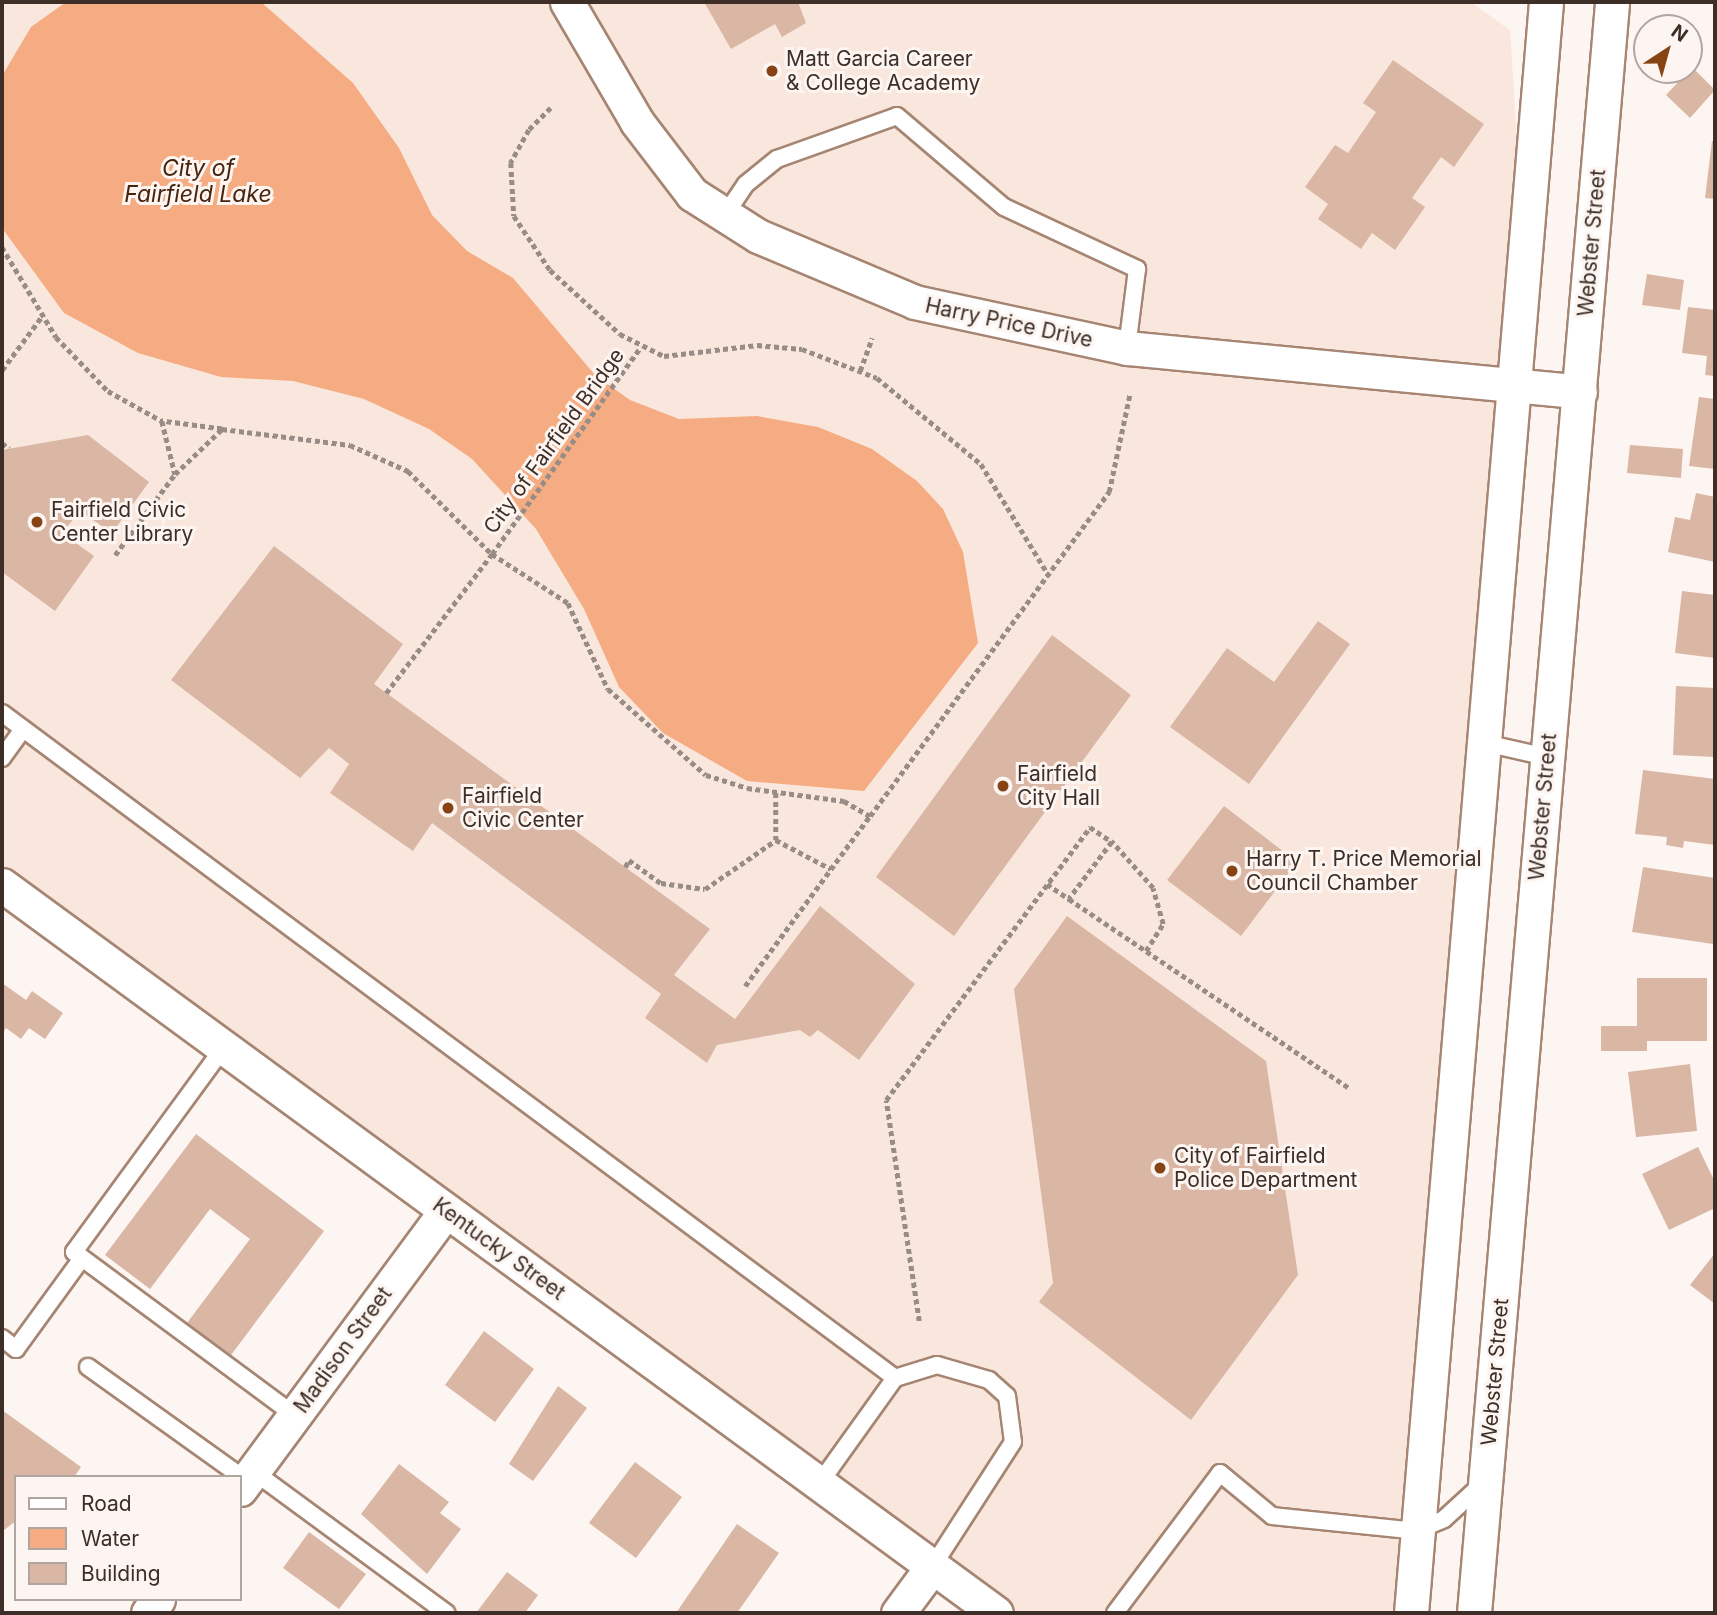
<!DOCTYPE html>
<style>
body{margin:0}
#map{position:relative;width:1717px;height:1615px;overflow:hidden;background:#fdf5f1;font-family:Inter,sans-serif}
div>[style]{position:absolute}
.built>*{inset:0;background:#f9e7dd}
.water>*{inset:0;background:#f5ac82}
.building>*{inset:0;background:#dab7a4}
.path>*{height:4.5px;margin-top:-2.25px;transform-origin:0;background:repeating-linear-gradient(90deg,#978c86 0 5px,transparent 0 8.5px)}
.roads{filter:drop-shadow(2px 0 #a68572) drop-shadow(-2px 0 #a68572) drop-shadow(0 2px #a68572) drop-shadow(0 -2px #a68572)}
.lane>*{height:16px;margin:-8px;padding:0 8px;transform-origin:8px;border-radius:8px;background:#fff}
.street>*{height:33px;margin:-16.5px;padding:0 16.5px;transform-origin:16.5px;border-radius:16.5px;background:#fff}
.dots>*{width:19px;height:19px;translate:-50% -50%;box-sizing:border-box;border:4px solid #fdf5f1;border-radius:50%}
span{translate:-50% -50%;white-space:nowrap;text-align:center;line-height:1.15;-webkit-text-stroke:6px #fdf5f1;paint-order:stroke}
.poi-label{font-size:21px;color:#3d2f27}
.left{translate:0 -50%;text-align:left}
.street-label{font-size:21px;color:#3d2f27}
.water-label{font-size:23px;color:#47240d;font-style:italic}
.frame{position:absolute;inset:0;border:4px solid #3d2f27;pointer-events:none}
.legend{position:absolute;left:14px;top:1475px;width:228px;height:126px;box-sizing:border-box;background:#fdf5f1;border:2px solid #b0a6a0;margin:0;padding:9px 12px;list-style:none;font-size:21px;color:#3d2f27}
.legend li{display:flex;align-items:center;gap:14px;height:35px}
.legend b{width:35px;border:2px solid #b0a6a0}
.north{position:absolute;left:1633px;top:14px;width:70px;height:70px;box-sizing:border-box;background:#fdf5f1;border:2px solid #b0a6a0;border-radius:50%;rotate:36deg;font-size:19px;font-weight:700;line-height:28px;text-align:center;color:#3d2f27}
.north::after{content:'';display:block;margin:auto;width:24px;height:32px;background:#864314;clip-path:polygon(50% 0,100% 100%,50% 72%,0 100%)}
</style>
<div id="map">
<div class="built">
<i style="clip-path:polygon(2px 2px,1471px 2px,1510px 30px,1533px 396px,1416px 1613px,1019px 1613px,2px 868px)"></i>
</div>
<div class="water">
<i style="clip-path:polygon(66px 2px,261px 2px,353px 83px,399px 148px,432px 215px,467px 251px,513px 278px,595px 375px,630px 400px,679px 419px,757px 416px,818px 427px,872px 449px,917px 481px,943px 509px,963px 552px,978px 643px,864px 791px,747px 781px,663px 733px,619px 687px,584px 609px,536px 529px,472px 459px,429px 429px,364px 399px,293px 381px,221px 377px,138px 353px,64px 313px,2px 228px,2px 76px,31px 27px)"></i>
</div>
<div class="building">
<i style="clip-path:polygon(704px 2px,798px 2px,806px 23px,782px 37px,775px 24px,731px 49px)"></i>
<i style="clip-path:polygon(1393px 60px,1484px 124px,1454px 167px,1441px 157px,1412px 198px,1425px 207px,1395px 250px,1372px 233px,1361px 249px,1318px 219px,1328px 204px,1305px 187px,1335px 145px,1348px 153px,1376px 112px,1363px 103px)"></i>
<i style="clip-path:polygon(1692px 67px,1715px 90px,1690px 118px,1666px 95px)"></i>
<i style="clip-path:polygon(1712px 141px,1715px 141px,1715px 199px,1705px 198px)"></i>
<i style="clip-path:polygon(1647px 274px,1684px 280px,1680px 310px,1642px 305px)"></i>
<i style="clip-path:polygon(1688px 307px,1715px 310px,1715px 376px,1705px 375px,1707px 356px,1682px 353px)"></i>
<i style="clip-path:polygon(1699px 397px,1715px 399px,1715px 469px,1689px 466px)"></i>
<i style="clip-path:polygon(88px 435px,149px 482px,112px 533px,80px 511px,62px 533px,94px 556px,55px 611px,2px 572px,2px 450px)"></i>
<i style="clip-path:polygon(1630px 445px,1683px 449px,1681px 478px,1627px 473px)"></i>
<i style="clip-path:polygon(1696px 493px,1715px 497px,1715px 562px,1668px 552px,1675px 517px,1690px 520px)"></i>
<i style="clip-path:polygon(274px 546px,403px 644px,374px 684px,710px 929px,674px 975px,735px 1019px,820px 906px,915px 984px,859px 1060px,818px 1030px,810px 1037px,800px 1030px,717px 1045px,707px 1063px,645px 1018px,661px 994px,432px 823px,413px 851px,330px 793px,349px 764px,329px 748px,300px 778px,171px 680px)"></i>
<i style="clip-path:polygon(1682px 591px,1715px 595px,1715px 658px,1675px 653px)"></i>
<i style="clip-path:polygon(1318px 621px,1350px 644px,1249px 784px,1170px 727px,1227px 648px,1274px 682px)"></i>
<i style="clip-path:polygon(1052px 635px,1131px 695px,954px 936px,876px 877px)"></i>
<i style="clip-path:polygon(1676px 686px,1715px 688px,1715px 757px,1673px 755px)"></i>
<i style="clip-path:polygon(1643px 770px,1715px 779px,1715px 845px,1684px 841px,1683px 848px,1666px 845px,1667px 837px,1635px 834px)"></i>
<i style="clip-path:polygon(1224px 806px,1297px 862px,1241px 936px,1167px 880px)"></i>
<i style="clip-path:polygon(1643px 867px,1715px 878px,1713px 944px,1632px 932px)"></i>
<i style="clip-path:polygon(1067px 916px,1266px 1061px,1298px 1275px,1191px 1420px,1039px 1302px,1053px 1283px,1014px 989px)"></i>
<i style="clip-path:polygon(1637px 978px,1707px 978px,1707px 1041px,1647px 1041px,1647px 1051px,1601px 1051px,1601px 1026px,1637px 1026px)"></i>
<i style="clip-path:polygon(2px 983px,26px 1000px,32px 991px,63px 1013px,45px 1039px,29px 1028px,21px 1039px,6px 1028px,2px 1034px)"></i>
<i style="clip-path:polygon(1690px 1064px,1697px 1131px,1636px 1137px,1628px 1072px)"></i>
<i style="clip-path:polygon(196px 1134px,324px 1231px,231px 1355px,187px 1323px,250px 1239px,210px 1209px,150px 1289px,105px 1255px)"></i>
<i style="clip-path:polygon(1698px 1147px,1715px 1182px,1715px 1208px,1669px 1230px,1642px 1174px)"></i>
<i style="clip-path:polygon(1715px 1253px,1715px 1304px,1690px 1285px)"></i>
<i style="clip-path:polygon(484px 1331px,534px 1369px,495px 1422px,445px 1385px)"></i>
<i style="clip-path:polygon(558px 1386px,587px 1408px,533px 1481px,509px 1464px)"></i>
<i style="clip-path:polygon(2px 1410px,81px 1467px,74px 1477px,16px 1477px,16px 1521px,4px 1530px)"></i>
<i style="clip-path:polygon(635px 1462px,682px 1497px,636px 1558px,589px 1523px)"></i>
<i style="clip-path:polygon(399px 1464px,449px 1502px,440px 1513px,461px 1529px,427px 1574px,361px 1514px)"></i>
<i style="clip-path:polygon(737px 1524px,779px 1553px,737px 1613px,676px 1613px)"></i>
<i style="clip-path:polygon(309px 1532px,366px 1574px,339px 1609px,283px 1568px)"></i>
<i style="clip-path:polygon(507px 1572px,538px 1595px,525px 1613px,476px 1613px)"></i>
</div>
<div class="path">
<i style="left:551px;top:108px;width:31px;rotate:135deg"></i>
<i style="left:529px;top:130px;width:38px;rotate:119deg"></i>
<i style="left:511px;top:163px;width:53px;rotate:86.8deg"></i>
<i style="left:514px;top:216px;width:65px;rotate:56.3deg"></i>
<i style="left:550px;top:270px;width:95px;rotate:42.4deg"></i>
<i style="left:620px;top:334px;width:49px;rotate:26.6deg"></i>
<i style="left:664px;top:356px;width:94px;rotate:-6.7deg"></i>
<i style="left:757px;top:345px;width:45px;rotate:5.1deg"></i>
<i style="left:802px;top:349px;width:80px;rotate:21.1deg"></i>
<i style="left:877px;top:378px;width:135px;rotate:39.6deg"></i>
<i style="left:981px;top:464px;width:131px;rotate:58.7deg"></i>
<i style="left:2px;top:247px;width:105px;rotate:59deg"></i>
<i style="left:56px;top:337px;width:75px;rotate:46.1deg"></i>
<i style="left:108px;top:391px;width:62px;rotate:29.1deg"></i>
<i style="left:2px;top:370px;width:69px;rotate:-53.3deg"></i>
<i style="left:860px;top:371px;width:35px;rotate:-70deg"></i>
<i style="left:222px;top:429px;width:61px;rotate:-172.4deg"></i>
<i style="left:162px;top:421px;width:55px;rotate:76.2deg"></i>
<i style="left:175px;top:474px;width:65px;rotate:-43.8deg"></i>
<i style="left:222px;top:429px;width:129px;rotate:7.1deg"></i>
<i style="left:350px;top:445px;width:64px;rotate:24.1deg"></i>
<i style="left:408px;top:471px;width:118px;rotate:44.7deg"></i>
<i style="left:492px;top:554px;width:255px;rotate:-54.3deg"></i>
<i style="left:2px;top:443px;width:9px;rotate:36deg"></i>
<i style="left:115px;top:555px;width:101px;rotate:-53.5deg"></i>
<i style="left:386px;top:693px;width:175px;rotate:-52.7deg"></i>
<i style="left:492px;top:554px;width:90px;rotate:32.8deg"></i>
<i style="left:568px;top:603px;width:95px;rotate:65.1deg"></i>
<i style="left:608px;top:689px;width:130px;rotate:41.3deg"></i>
<i style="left:706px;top:775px;width:43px;rotate:17.6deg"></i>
<i style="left:747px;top:788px;width:98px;rotate:7.6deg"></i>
<i style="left:844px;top:801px;width:30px;rotate:30deg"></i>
<i style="left:870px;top:816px;width:403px;rotate:-53.6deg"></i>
<i style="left:1109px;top:492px;width:101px;rotate:-78deg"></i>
<i style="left:776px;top:793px;width:47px;rotate:90deg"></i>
<i style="left:776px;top:840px;width:62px;rotate:27.8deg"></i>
<i style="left:625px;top:867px;width:8px;rotate:-60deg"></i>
<i style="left:629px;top:860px;width:39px;rotate:36deg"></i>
<i style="left:661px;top:883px;width:44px;rotate:7.8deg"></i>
<i style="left:705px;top:889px;width:86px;rotate:-34.6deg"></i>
<i style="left:1047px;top:884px;width:27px;rotate:34deg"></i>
<i style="left:1146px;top:951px;width:32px;rotate:-58deg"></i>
<i style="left:1163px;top:924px;width:37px;rotate:-106deg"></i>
<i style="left:1153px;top:888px;width:62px;rotate:-131.7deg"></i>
<i style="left:1112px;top:842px;width:71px;rotate:127deg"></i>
<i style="left:1069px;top:899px;width:338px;rotate:34deg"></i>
<i style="left:745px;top:986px;width:211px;rotate:-53.7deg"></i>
<i style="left:919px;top:1321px;width:223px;rotate:-98.5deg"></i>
<i style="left:886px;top:1100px;width:341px;rotate:-53.2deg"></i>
<i style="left:1090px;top:827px;width:27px;rotate:34deg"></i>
</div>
<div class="roads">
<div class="lane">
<i style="left:725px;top:215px;width:37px;rotate:-56deg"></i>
<i style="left:746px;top:184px;width:40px;rotate:-39deg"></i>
<i style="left:777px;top:159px;width:127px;rotate:-19.7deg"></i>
<i style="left:897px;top:116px;width:140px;rotate:40.4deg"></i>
<i style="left:1004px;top:207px;width:147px;rotate:25deg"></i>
<i style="left:1137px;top:269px;width:80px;rotate:97.2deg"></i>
<i style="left:2px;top:713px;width:1113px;rotate:36.67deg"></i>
<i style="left:1485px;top:743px;width:64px;rotate:12.7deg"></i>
<i style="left:2px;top:758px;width:36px;rotate:-54deg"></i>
<i style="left:224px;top:1047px;width:254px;rotate:126.2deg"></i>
<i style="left:74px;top:1252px;width:274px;rotate:36.5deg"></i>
<i style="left:2px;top:1338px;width:18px;rotate:38deg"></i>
<i style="left:16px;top:1349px;width:112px;rotate:-54deg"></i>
<i style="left:88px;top:1367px;width:194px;rotate:35.6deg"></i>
<i style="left:253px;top:1471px;width:240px;rotate:36.3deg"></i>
<i style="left:819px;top:1484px;width:130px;rotate:-54.4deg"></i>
<i style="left:895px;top:1378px;width:44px;rotate:-17.2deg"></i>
<i style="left:937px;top:1365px;width:54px;rotate:16.1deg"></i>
<i style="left:989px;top:1380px;width:24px;rotate:42deg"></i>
<i style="left:1007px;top:1396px;width:46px;rotate:82.6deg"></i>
<i style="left:1013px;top:1442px;width:149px;rotate:122.9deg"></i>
<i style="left:1115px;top:1613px;width:175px;rotate:-53.1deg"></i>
<i style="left:1220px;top:1473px;width:67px;rotate:39.6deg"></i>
<i style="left:1272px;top:1516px;width:145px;rotate:5.9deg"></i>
<i style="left:1416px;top:1531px;width:30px;rotate:-23deg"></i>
<i style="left:1444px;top:1519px;width:50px;rotate:-42.6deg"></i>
</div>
<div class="street">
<i style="left:567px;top:2px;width:139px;rotate:59.7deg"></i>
<i style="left:637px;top:122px;width:91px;rotate:52.6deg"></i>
<i style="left:692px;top:194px;width:78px;rotate:32.5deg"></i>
<i style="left:758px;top:236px;width:170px;rotate:22.8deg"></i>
<i style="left:915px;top:302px;width:217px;rotate:12.2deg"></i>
<i style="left:1127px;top:348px;width:455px;rotate:5.5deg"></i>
<i style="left:2px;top:885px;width:1232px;rotate:36.22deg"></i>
<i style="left:240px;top:1489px;width:346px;rotate:-53.5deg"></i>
<i style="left:148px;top:1613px;width:17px;rotate:-54deg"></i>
<i style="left:898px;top:1613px;width:57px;rotate:-53.5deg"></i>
<i style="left:1411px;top:1613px;width:1617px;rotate:-85.21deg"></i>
<i style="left:1474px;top:1613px;width:1617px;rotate:-85.1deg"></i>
</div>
</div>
<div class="dots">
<i style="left:772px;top:71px;background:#864314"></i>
<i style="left:37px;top:522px;background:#864314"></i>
<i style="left:1003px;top:786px;background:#864314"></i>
<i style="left:448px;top:808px;background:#864314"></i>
<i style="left:1232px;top:871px;background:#864314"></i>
<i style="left:1160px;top:1168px;background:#864314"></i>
</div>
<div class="poi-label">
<span class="left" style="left:786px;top:71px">Matt Garcia Career<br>&amp; College Academy</span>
<span class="left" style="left:51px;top:522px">Fairfield Civic<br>Center Library</span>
<span class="left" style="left:1017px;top:786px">Fairfield<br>City Hall</span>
<span class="left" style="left:462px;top:808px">Fairfield<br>Civic Center</span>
<span class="left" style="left:1246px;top:871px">Harry T. Price Memorial<br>Council Chamber</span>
<span class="left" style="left:1174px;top:1168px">City of Fairfield<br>Police Department</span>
</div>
<div class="street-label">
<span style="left:1592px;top:243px;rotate:-85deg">Webster Street</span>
<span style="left:1009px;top:323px;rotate:12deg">Harry Price Drive</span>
<span style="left:554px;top:441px;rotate:-54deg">City of Fairfield Bridge</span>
<span style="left:1543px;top:807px;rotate:-85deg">Webster Street</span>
<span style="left:499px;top:1249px;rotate:36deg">Kentucky Street</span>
<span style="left:343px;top:1350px;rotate:-54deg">Madison Street</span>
<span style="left:1495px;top:1372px;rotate:-85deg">Webster Street</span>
</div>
<div class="water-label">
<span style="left:198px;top:181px">City of<br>Fairfield Lake</span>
</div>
<div class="frame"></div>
<ul class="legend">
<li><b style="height:9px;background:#fff"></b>Road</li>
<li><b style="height:19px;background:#f5ac82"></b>Water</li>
<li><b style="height:19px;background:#dab7a4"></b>Building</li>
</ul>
<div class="north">N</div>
</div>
